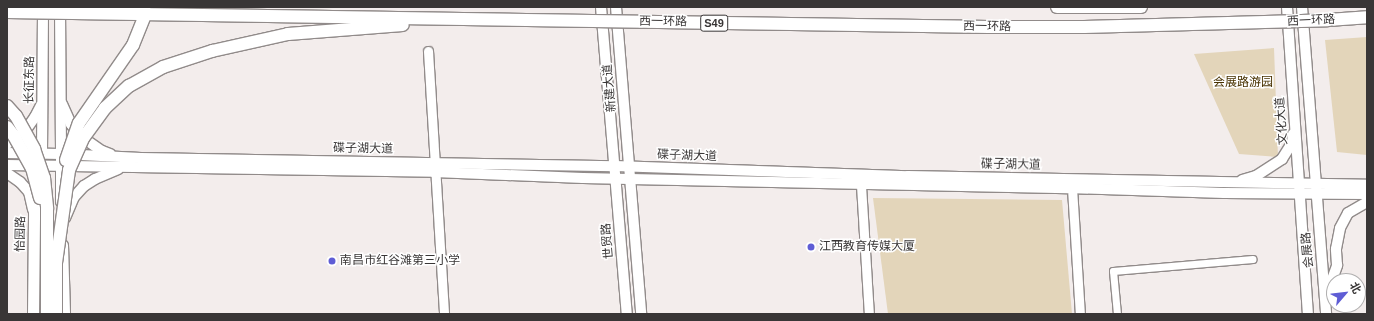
<!DOCTYPE html>
<meta charset="utf-8">
<style>
body{margin:0}
#map{position:relative;width:1374px;height:321px;overflow:hidden;background:#f3edec;font-family:Arial,"Noto Sans SC",sans-serif}
div>[style]{position:absolute}
.green>*{inset:0;background:#e3d5ba}
.roads{filter:drop-shadow(1px 0 #918b8a) drop-shadow(-1px 0 #918b8a) drop-shadow(0 1px #918b8a) drop-shadow(0 -1px #918b8a)}
.minor>*{height:7px;margin:-3.5px;padding:0 3.5px;transform-origin:3.5px;border-radius:3.5px;background:#fff}
.tertiary>*{height:9px;margin:-4.5px;padding:0 4.5px;transform-origin:4.5px;border-radius:4.5px;background:#fff}
.secondary>*{height:10px;margin:-5px;padding:0 5px;transform-origin:5px;border-radius:5px;background:#fff}
.primary>*{height:11px;margin:-5.5px;padding:0 5.5px;transform-origin:5.5px;border-radius:5.5px;background:#fff}
.trunk>*{height:12px;margin:-6px;padding:0 6px;transform-origin:6px;border-radius:6px;background:#fff}
.bridges{filter:drop-shadow(1px 0 #918b8a) drop-shadow(-1px 0 #918b8a) drop-shadow(0 1px #918b8a) drop-shadow(0 -1px #918b8a)}
.trunk-bridge>*{height:12px;margin:-6px;padding:0 6px;transform-origin:6px;border-radius:6px;background:#fff}
.dots>*{width:11px;height:11px;translate:-50% -50%;box-sizing:border-box;border:2px solid #fff;border-radius:50%}
span{translate:-50% -50%;white-space:nowrap;text-align:center;line-height:1.15;-webkit-text-stroke:3px #fff;paint-order:stroke}
.shield-label span{padding:1px 3px;background:#fff;border:1px solid;border-radius:3px;-webkit-text-stroke-width:0}
.shield-label{font-size:11px;color:#393636;font-weight:700}
.street-label{font-size:12px;color:#393636}
.park-label{font-size:12px;color:#483200}
.poi-label{font-size:12px;color:#393636}
.left{translate:0 -50%;text-align:left}
.frame{position:absolute;inset:0;border:8px solid #393636;pointer-events:none}
.north{position:absolute;left:1326px;top:273px;width:40px;height:40px;box-sizing:border-box;background:#fff;border:1px solid #b0afaf;border-radius:50%;rotate:62deg;font-size:11px;font-weight:700;line-height:16px;text-align:center;color:#393636}
.north::after{content:'';display:block;margin:auto;width:14px;height:18px;background:#5f5dd5;clip-path:polygon(50% 0,100% 100%,50% 72%,0 100%)}
</style>
<div id="map">
<div class="green">
<i style="clip-path:polygon(1367px 37px,1367px 155px,1337px 152px,1325px 40px)"></i>
<i style="clip-path:polygon(1274px 48px,1278px 157px,1239px 154px,1194px 54px)"></i>
<i style="clip-path:polygon(873px 198px,1062px 200px,1072px 314px,888px 314px)"></i>
</div>
<div class="roads">
<div class="minor">
<i style="left:1117px;top:314px;width:43px;rotate:-95.3deg"></i>
<i style="left:1113px;top:271px;width:140px;rotate:-4.9deg"></i>
</div>
<div class="tertiary">
<i style="left:428px;top:51px;width:263px;rotate:86.5deg"></i>
<i style="left:861px;top:185px;width:129px;rotate:86.5deg"></i>
<i style="left:1072px;top:188px;width:126px;rotate:86.4deg"></i>
</div>
<div class="secondary">
<i style="left:60px;top:7px;width:147px;rotate:89.6deg"></i>
<i style="left:601px;top:7px;width:308px;rotate:85.2deg"></i>
<i style="left:616px;top:7px;width:308px;rotate:85.3deg"></i>
<i style="left:1287px;top:7px;width:308px;rotate:86.1deg"></i>
<i style="left:1302px;top:7px;width:308px;rotate:85.5deg"></i>
<i style="left:62px;top:104px;width:22px;rotate:66deg"></i>
<i style="left:71px;top:124px;width:14px;rotate:54deg"></i>
<i style="left:79px;top:135px;width:28px;rotate:35deg"></i>
<i style="left:102px;top:151px;width:9px;rotate:21deg"></i>
<i style="left:7px;top:144px;width:19px;rotate:-32deg"></i>
<i style="left:23px;top:134px;width:21px;rotate:-55deg"></i>
<i style="left:35px;top:117px;width:13px;rotate:-63deg"></i>
<i style="left:7px;top:153px;width:54px;rotate:1.1deg"></i>
<i style="left:61px;top:154px;width:80px;rotate:2.9deg"></i>
<i style="left:141px;top:158px;width:474px;rotate:1deg"></i>
<i style="left:615px;top:166px;width:293px;rotate:2deg"></i>
<i style="left:908px;top:176px;width:459px;rotate:1.1deg"></i>
<i style="left:42px;top:154px;width:147px;rotate:-89.6deg"></i>
<i style="left:7px;top:165px;width:427px;rotate:0.9deg"></i>
<i style="left:434px;top:172px;width:149px;rotate:2.3deg"></i>
<i style="left:583px;top:178px;width:485px;rotate:1.2deg"></i>
<i style="left:1068px;top:188px;width:156px;rotate:1.8deg"></i>
<i style="left:1224px;top:193px;width:143px;rotate:0.4deg"></i>
<i style="left:7px;top:173px;width:16px;rotate:35deg"></i>
<i style="left:20px;top:182px;width:13px;rotate:48deg"></i>
<i style="left:29px;top:192px;width:18px;rotate:77deg"></i>
<i style="left:1242px;top:180px;width:15px;rotate:-16deg"></i>
<i style="left:1256px;top:176px;width:31px;rotate:-33deg"></i>
<i style="left:1282px;top:159px;width:19px;rotate:-58deg"></i>
<i style="left:1292px;top:143px;width:9px;rotate:-84deg"></i>
<i style="left:65px;top:218px;width:23px;rotate:-67deg"></i>
<i style="left:74px;top:197px;width:15px;rotate:-48deg"></i>
<i style="left:84px;top:186px;width:13px;rotate:-32deg"></i>
<i style="left:95px;top:179px;width:25px;rotate:-23deg"></i>
<i style="left:1326px;top:296px;width:33px;rotate:-70deg"></i>
<i style="left:1337px;top:265px;width:16px;rotate:-94deg"></i>
<i style="left:1336px;top:249px;width:21px;rotate:-79deg"></i>
<i style="left:1340px;top:228px;width:17px;rotate:-62deg"></i>
<i style="left:1348px;top:213px;width:22px;rotate:-30deg"></i>
</div>
<div class="primary">
<i style="left:61px;top:154px;width:47px;rotate:90deg"></i>
<i style="left:62px;top:245px;width:69px;rotate:88.3deg"></i>
<i style="left:33px;top:314px;width:102px;rotate:-89.4deg"></i>
<i style="left:34px;top:212px;width:26px;rotate:-83deg"></i>
</div>
<div class="trunk">
<i style="left:1057px;top:7px;width:84px"></i>
<i style="left:1328px;top:20px;width:39px;rotate:-4deg"></i>
</div>
</div>
<div class="bridges">
<div class="trunk-bridge">
<i style="left:7px;top:12px;width:982px;rotate:0.88deg"></i>
<i style="left:989px;top:27px;width:95px"></i>
<i style="left:1084px;top:27px;width:244px;rotate:-1.6deg"></i>
<i style="left:7px;top:106px;width:13px;rotate:48deg"></i>
<i style="left:16px;top:116px;width:38px;rotate:61deg"></i>
<i style="left:34px;top:149px;width:31px;rotate:71deg"></i>
<i style="left:44px;top:178px;width:31px;rotate:84deg"></i>
<i style="left:47px;top:209px;width:105px;rotate:90deg"></i>
<i style="left:7px;top:127px;width:11px;rotate:52deg"></i>
<i style="left:14px;top:136px;width:37px;rotate:61deg"></i>
<i style="left:32px;top:168px;width:31px;rotate:75deg"></i>
<i style="left:66px;top:160px;width:39px;rotate:-71deg"></i>
<i style="left:79px;top:123px;width:95px;rotate:-55.3deg"></i>
<i style="left:133px;top:45px;width:32px;rotate:-68deg"></i>
<i style="left:145px;top:15px;width:8px;rotate:-97deg"></i>
<i style="left:56px;top:263px;width:51px;rotate:90deg"></i>
<i style="left:55px;top:270px;width:101px;rotate:-82deg"></i>
<i style="left:69px;top:170px;width:36px;rotate:-66deg"></i>
<i style="left:84px;top:137px;width:36px;rotate:-54deg"></i>
<i style="left:105px;top:108px;width:33px;rotate:-43deg"></i>
<i style="left:129px;top:86px;width:39px;rotate:-29deg"></i>
<i style="left:163px;top:67px;width:52px;rotate:-18.1deg"></i>
<i style="left:212px;top:51px;width:78px;rotate:-12.6deg"></i>
<i style="left:288px;top:34px;width:115px;rotate:-4.5deg"></i>
</div>
</div>
<div class="dots">
<i style="left:811px;top:247px;background:#5f5dd5"></i>
<i style="left:332px;top:261px;background:#5f5dd5"></i>
</div>
<div class="shield-label">
<span style="left:714px;top:23px">S49</span>
</div>
<div class="street-label">
<span style="left:1311px;top:21px;rotate:-3deg">西一环路</span>
<span style="left:663px;top:22px;rotate:1deg">西一环路</span>
<span style="left:987px;top:27px;rotate:1deg">西一环路</span>
<span style="left:30px;top:80px;rotate:-89deg">长征东路</span>
<span style="left:610px;top:88px;rotate:-95deg">新建大道</span>
<span style="left:1282px;top:121px;rotate:-94deg">文化大道</span>
<span style="left:363px;top:149px;rotate:1deg">碟子湖大道</span>
<span style="left:687px;top:156px;rotate:2deg">碟子湖大道</span>
<span style="left:1011px;top:165px;rotate:1deg">碟子湖大道</span>
<span style="left:21px;top:234px;rotate:-89deg">怡园路</span>
<span style="left:608px;top:241px;rotate:-95deg">世贸路</span>
<span style="left:1308px;top:250px;rotate:-95deg">会展路</span>
</div>
<div class="park-label">
<span style="left:1243px;top:83px">会展路游园</span>
</div>
<div class="poi-label">
<span class="left" style="left:819px;top:247px">江西教育传媒大厦</span>
<span class="left" style="left:340px;top:261px">南昌市红谷滩第三小学</span>
</div>
<div class="frame"></div>
<div class="north">北</div>
</div>
